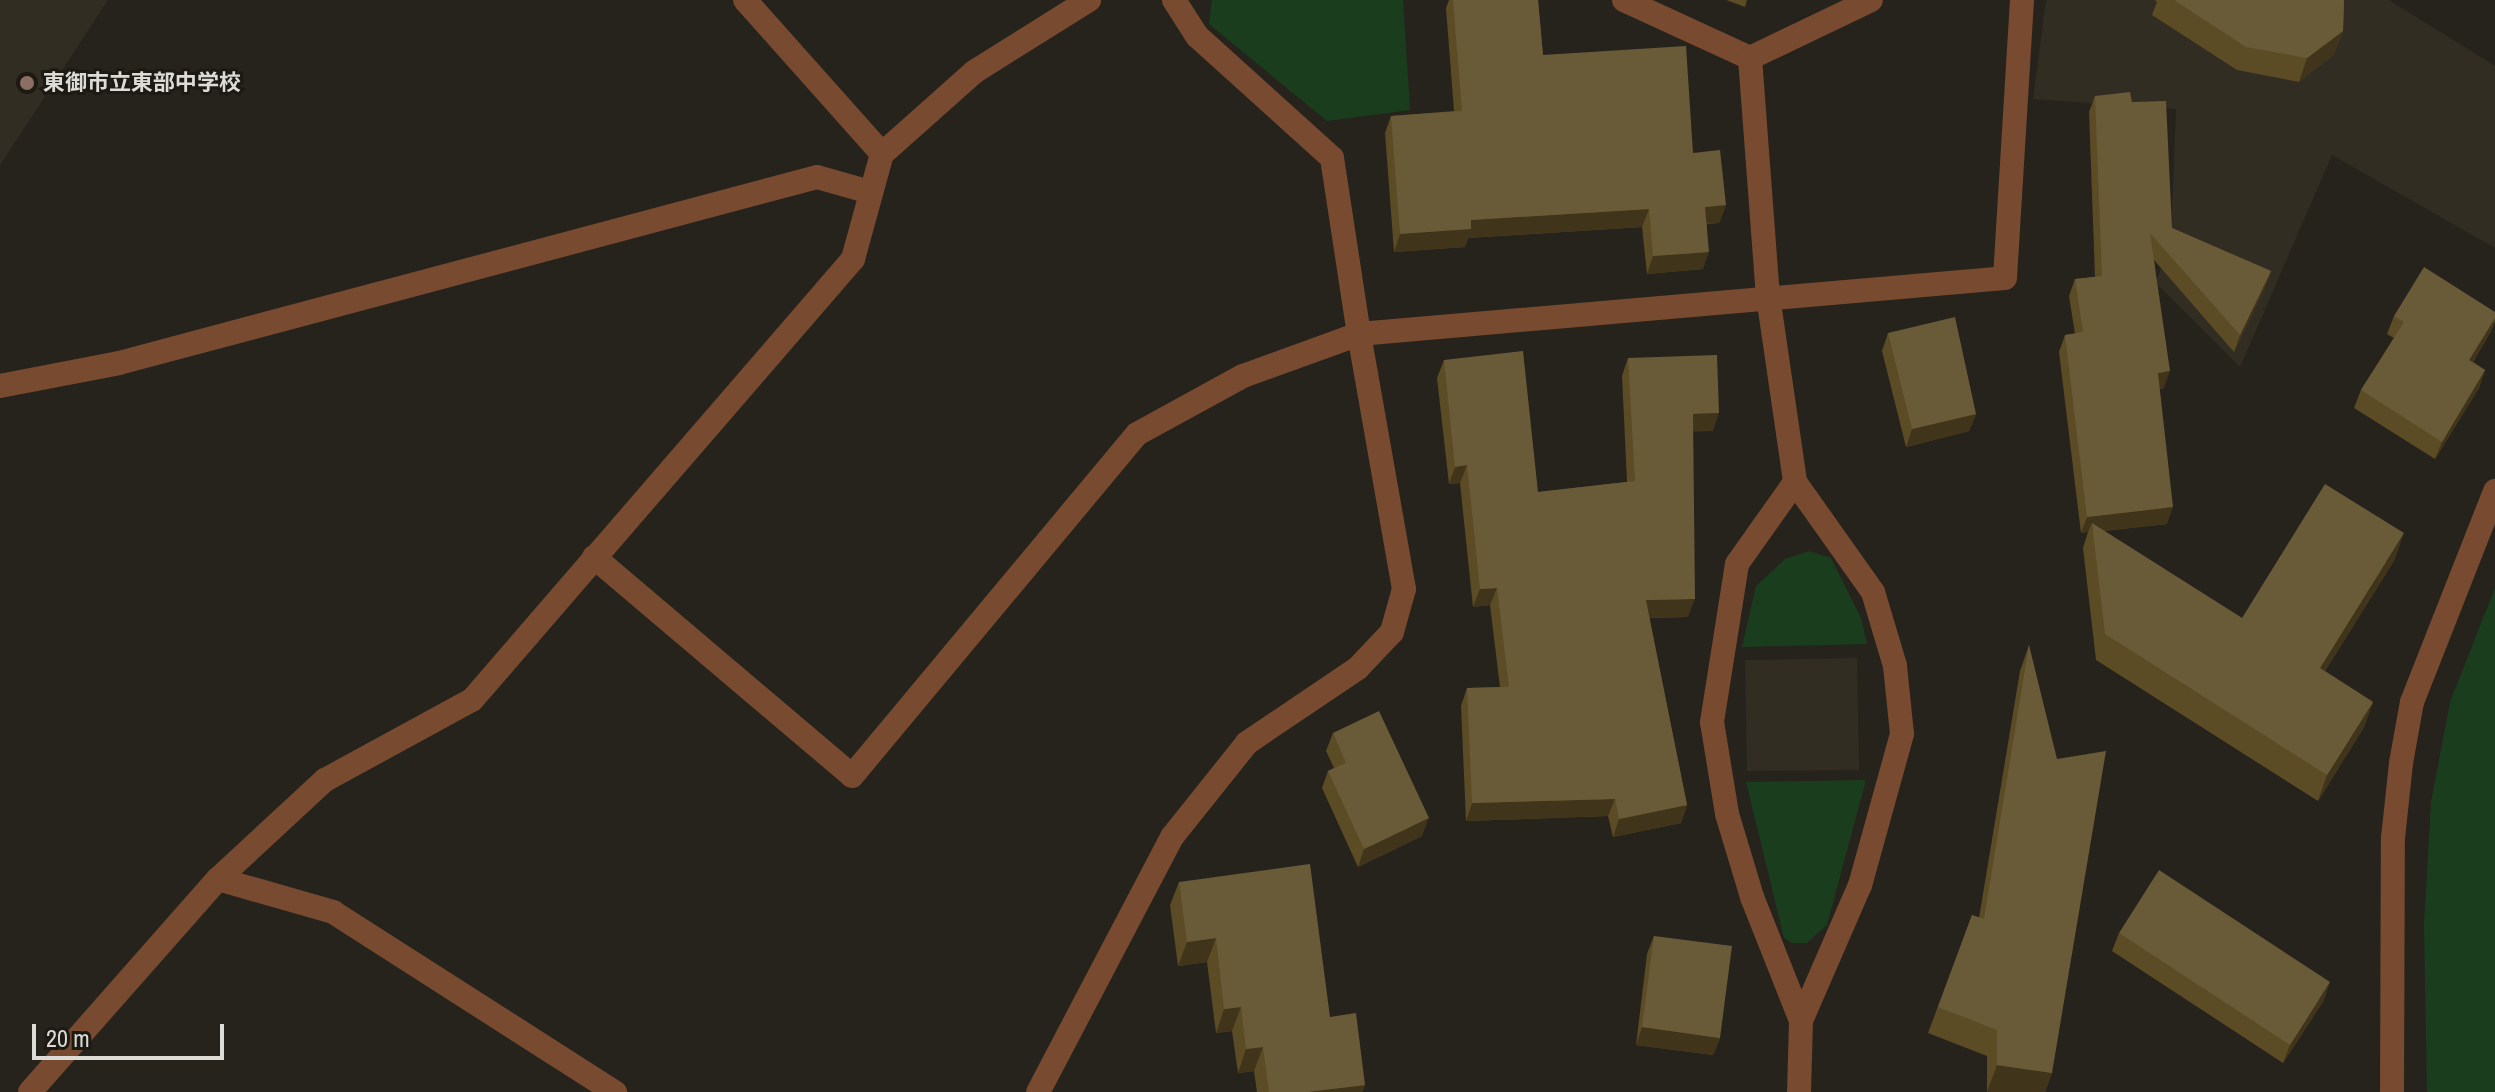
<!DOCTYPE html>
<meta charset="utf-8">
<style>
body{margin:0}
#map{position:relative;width:2495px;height:1092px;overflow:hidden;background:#26231d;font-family:"Archivo Narrow","Noto Sans JP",sans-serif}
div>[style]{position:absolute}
.built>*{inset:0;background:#322d22}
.green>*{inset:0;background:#1a3e1d}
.street>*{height:24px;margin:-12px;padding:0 12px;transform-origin:12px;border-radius:12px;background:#784a2f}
.wall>*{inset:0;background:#5c4c25}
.shaded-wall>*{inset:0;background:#40351a}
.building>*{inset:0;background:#695b38}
.dots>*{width:22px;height:22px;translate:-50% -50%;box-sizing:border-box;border:4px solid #1d1a14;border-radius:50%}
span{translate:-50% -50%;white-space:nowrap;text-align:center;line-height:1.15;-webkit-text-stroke:6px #1d1a14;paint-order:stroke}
.poi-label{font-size:22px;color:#dcdbd6;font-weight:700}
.left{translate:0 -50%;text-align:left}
.scale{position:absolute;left:32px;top:1024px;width:192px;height:36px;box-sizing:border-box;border:4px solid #dcdbd6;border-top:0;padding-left:10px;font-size:24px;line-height:28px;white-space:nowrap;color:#dcdbd6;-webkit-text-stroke:6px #1d1a14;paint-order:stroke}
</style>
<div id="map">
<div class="built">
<i style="clip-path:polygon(0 0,108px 0,0 165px)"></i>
<i style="clip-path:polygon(2046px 0,2389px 0,2495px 66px,2495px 248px,2332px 155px,2240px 367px,2156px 283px,2171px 236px,2176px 109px,2033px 99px)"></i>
<i style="clip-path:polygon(1857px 658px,1859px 770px,1747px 771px,1745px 660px)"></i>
</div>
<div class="green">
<i style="clip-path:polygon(1212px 0,1403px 0,1410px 110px,1327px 121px,1209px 24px)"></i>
<i style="clip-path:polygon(1809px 551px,1831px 558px,1861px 618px,1867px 644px,1742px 647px,1756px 586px,1785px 559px)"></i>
<i style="clip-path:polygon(2495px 588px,2495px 1092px,2427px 1092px,2424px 925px,2431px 802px,2450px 702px)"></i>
<i style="clip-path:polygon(1866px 780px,1827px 925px,1807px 943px,1792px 943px,1784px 938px,1746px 782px)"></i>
</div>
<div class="street">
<i style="left:745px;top:0;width:206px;rotate:48.3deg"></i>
<i style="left:1174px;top:0;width:43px;rotate:57.4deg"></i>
<i style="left:1197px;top:36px;width:182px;rotate:42.1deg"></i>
<i style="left:1332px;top:158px;width:178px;rotate:81.3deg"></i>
<i style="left:1359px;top:334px;width:648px;rotate:-4.95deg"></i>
<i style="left:2005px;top:278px;width:279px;rotate:-86.5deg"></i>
<i style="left:1624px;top:0;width:139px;rotate:24.7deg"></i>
<i style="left:1750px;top:58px;width:239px;rotate:85.7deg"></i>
<i style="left:1768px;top:296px;width:188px;rotate:81.7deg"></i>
<i style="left:1795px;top:482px;width:135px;rotate:54.7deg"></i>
<i style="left:1873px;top:592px;width:77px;rotate:73.4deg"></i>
<i style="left:1895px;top:666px;width:68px;rotate:84.1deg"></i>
<i style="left:1902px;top:734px;width:157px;rotate:105.5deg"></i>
<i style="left:1860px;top:885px;width:148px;rotate:113.5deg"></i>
<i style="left:1801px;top:1021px;width:71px;rotate:91.6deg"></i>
<i style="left:1750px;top:58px;width:134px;rotate:-25.6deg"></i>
<i style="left:0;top:386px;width:121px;rotate:-10.9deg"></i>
<i style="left:119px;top:363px;width:722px;rotate:-14.92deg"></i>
<i style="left:817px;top:177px;width:55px;rotate:15.8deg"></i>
<i style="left:1795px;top:482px;width:100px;rotate:125.3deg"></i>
<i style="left:1737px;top:564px;width:160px;rotate:99deg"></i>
<i style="left:1712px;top:722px;width:93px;rotate:80.7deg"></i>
<i style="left:1727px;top:814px;width:87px;rotate:73.2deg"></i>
<i style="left:1752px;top:897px;width:133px;rotate:68.4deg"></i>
<i style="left:594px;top:557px;width:338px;rotate:40.3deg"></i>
<i style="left:852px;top:776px;width:445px;rotate:-50.2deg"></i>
<i style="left:1137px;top:434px;width:121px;rotate:-28.7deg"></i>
<i style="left:1243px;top:376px;width:123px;rotate:-19.9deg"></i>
<i style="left:1359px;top:334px;width:259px;rotate:80deg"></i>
<i style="left:1404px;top:589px;width:45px;rotate:105.6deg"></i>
<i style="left:1392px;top:632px;width:50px;rotate:133.4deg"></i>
<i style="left:1358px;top:668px;width:134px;rotate:146deg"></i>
<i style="left:1247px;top:743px;width:120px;rotate:128.6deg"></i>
<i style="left:1172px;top:837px;width:288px;rotate:117.7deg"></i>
<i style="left:218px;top:879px;width:120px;rotate:16deg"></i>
<i style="left:333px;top:912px;width:335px;rotate:32.6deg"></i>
<i style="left:30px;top:1092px;width:284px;rotate:-48.6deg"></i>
<i style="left:218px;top:879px;width:146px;rotate:-42.8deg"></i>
<i style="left:325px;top:780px;width:167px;rotate:-28.6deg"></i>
<i style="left:472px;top:700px;width:583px;rotate:-49.17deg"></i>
<i style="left:853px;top:259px;width:109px;rotate:-74.6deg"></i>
<i style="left:882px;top:154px;width:123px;rotate:-41.7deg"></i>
<i style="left:974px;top:72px;width:136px;rotate:-32.1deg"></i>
<i style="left:2392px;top:1092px;width:254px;rotate:-89.8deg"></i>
<i style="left:2393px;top:838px;width:75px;rotate:-83.9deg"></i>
<i style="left:2401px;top:763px;width:62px;rotate:-79.8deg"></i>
<i style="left:2412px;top:702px;width:227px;rotate:-68.5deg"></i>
</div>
<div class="wall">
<i style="clip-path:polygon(1449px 0,1538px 0,1543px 55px,1693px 153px,1726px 205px,1719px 223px,1707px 224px,1703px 269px,1647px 274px,1642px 227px,1468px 238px,1465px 247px,1394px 252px,1385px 133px,1391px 116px,1454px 111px,1446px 8px)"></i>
<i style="clip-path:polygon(1726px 0,1747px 0,1745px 7px)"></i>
<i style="clip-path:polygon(2155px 0,2344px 0,2343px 31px,2334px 54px,2299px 82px,2237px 70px,2152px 15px,2157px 2px)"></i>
<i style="clip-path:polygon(2095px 96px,2132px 102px,2172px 228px,2271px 271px,2265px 287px,2234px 352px,2154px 260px,2164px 388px,2159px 389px,2167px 524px,2104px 531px,2242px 618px,2395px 559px,2325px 671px,2373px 702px,2364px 727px,2318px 801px,2096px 660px,2083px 548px,2088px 532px,2081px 533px,2059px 352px,2065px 335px,2075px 334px,2069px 296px,2075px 279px,2095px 277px,2089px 112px)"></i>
<i style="clip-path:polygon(2495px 312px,2495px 321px,2491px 331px,2473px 362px,2485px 370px,2479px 388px,2435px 459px,2354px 408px,2361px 390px,2394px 338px,2387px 334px,2394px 316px)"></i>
<i style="clip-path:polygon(1888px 333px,1976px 414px,1969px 431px,1906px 447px,1882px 351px)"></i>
<i style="clip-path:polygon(1628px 358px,1713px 431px,1693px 431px,1688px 617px,1649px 618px,1687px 805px,1681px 823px,1613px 837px,1608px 816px,1466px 821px,1461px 706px,1467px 688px,1500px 687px,1490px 605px,1473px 607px,1460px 483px,1449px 484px,1437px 378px,1444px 360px,1538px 492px,1627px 482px,1622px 376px)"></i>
<i style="clip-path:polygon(2029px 645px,2052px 1073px,2045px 1092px,1987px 1092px,1987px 1056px,1928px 1033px,1972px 915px,1979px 918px,2020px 671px)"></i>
<i style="clip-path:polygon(1333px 733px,1422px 836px,1358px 867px,1322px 788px,1328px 771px,1334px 768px,1326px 751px)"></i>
<i style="clip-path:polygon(1179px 882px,1330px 1017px,1365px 1085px,1362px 1092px,1257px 1092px,1254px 1071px,1238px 1073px,1232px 1031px,1216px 1033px,1207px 962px,1178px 966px,1170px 905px)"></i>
<i style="clip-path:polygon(2119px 933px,2324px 1000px,2283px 1063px,2112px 951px)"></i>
<i style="clip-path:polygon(1654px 936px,1720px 1038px,1713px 1055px,1636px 1045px,1647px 954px)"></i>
</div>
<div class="shaded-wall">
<i style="clip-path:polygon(2343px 31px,2334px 54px,2299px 82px,2307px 58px)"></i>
<i style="clip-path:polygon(1726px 205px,1719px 223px,1699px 224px,1705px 207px)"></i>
<i style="clip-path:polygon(1649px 209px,1642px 227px,1468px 238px,1465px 247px,1394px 252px,1400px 234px,1471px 220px)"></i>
<i style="clip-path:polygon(1709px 252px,1703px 269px,1647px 274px,1653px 256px)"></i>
<i style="clip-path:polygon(2271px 271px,2265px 287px,2234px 352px,2240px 335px)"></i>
<i style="clip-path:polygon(2495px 318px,2491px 331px,2463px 378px,2469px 360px)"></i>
<i style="clip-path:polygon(2485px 370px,2479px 388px,2435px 459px,2442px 442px)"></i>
<i style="clip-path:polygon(2170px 371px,2164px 388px,2152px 390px,2158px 373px)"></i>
<i style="clip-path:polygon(1719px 413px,1713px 431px,1687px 432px,1693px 414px)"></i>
<i style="clip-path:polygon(1976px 414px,1969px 431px,1906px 447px,1912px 429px)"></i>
<i style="clip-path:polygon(1467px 465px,1460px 483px,1449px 484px,1455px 467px)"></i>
<i style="clip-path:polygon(2173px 507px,2167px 524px,2093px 532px,2092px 523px,2088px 532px,2081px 533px,2087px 517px)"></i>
<i style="clip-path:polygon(2404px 533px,2395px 559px,2311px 693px,2320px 668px)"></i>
<i style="clip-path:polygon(1497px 588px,1490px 605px,1473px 607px,1480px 589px)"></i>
<i style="clip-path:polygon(1695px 599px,1688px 617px,1640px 618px,1646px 600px)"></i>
<i style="clip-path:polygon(2373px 702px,2364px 727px,2318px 801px,2327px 775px)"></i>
<i style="clip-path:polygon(1615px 799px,1608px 816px,1466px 821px,1472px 803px)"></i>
<i style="clip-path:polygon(1687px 805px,1681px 823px,1613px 837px,1619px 819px)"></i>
<i style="clip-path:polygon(1429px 818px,1422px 836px,1358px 867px,1364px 849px)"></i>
<i style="clip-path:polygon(1216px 938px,1207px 962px,1178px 966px,1187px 942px)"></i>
<i style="clip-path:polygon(2330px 982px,2324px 1000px,2283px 1063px,2290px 1045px)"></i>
<i style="clip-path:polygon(1241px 1007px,1232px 1031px,1216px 1033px,1224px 1009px)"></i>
<i style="clip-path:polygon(1642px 1027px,1720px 1038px,1713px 1055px,1636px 1045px)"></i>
<i style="clip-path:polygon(1263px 1047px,1254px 1071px,1238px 1073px,1246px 1049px)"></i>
<i style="clip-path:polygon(1997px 1065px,2052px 1073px,2045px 1092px,1987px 1092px)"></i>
<i style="clip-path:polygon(1365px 1085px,1362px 1092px,1307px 1092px)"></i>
</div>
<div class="building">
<i style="clip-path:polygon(1453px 0,1538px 0,1543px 55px,1686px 46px,1693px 153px,1720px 150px,1726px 205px,1705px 207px,1709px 252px,1653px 256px,1649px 209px,1471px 220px,1471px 229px,1400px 234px,1391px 116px,1462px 111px)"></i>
<i style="clip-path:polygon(2174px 0,2344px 0,2343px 31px,2307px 58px,2246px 47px)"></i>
<i style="clip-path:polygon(2130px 92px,2132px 102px,2166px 101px,2172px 228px,2271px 271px,2240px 335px,2150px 233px,2170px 371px,2158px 373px,2173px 507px,2087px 517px,2065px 335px,2083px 332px,2075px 279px,2102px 276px,2095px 96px)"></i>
<i style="clip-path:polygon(2424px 267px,2495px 312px,2495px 318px,2469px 360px,2485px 370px,2442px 442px,2361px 390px,2404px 322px,2394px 316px)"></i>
<i style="clip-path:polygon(1955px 317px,1976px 414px,1912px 429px,1888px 333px)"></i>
<i style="clip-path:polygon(1523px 351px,1538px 492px,1635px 481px,1628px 358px,1717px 355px,1719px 413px,1693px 414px,1695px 599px,1646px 600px,1687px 805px,1619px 819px,1615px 799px,1472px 803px,1467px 688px,1509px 687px,1497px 588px,1480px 589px,1467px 465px,1455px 467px,1444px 360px)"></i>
<i style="clip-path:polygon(2325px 484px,2404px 533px,2320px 668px,2373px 702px,2327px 775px,2105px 634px,2092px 523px,2242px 618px)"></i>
<i style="clip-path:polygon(2029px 645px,2057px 759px,2106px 751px,2052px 1073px,1997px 1065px,1997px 1030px,1938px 1007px,1972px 915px,1984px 919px)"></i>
<i style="clip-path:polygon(1379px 711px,1429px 818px,1364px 849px,1328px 771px,1346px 763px,1333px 733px)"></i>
<i style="clip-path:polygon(1310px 864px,1330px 1017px,1356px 1013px,1365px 1085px,1307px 1092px,1269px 1092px,1263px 1047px,1246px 1049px,1241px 1007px,1224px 1009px,1216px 938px,1187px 942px,1179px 882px)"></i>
<i style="clip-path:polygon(2159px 870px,2330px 982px,2290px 1045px,2119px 933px)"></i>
<i style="clip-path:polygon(1654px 936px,1732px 946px,1720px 1038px,1642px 1027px)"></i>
</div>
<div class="dots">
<i style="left:27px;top:83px;background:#8d6e63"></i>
</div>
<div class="poi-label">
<span class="left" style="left:43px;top:83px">東御市立東部中学校</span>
</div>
<div class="scale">20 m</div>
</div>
